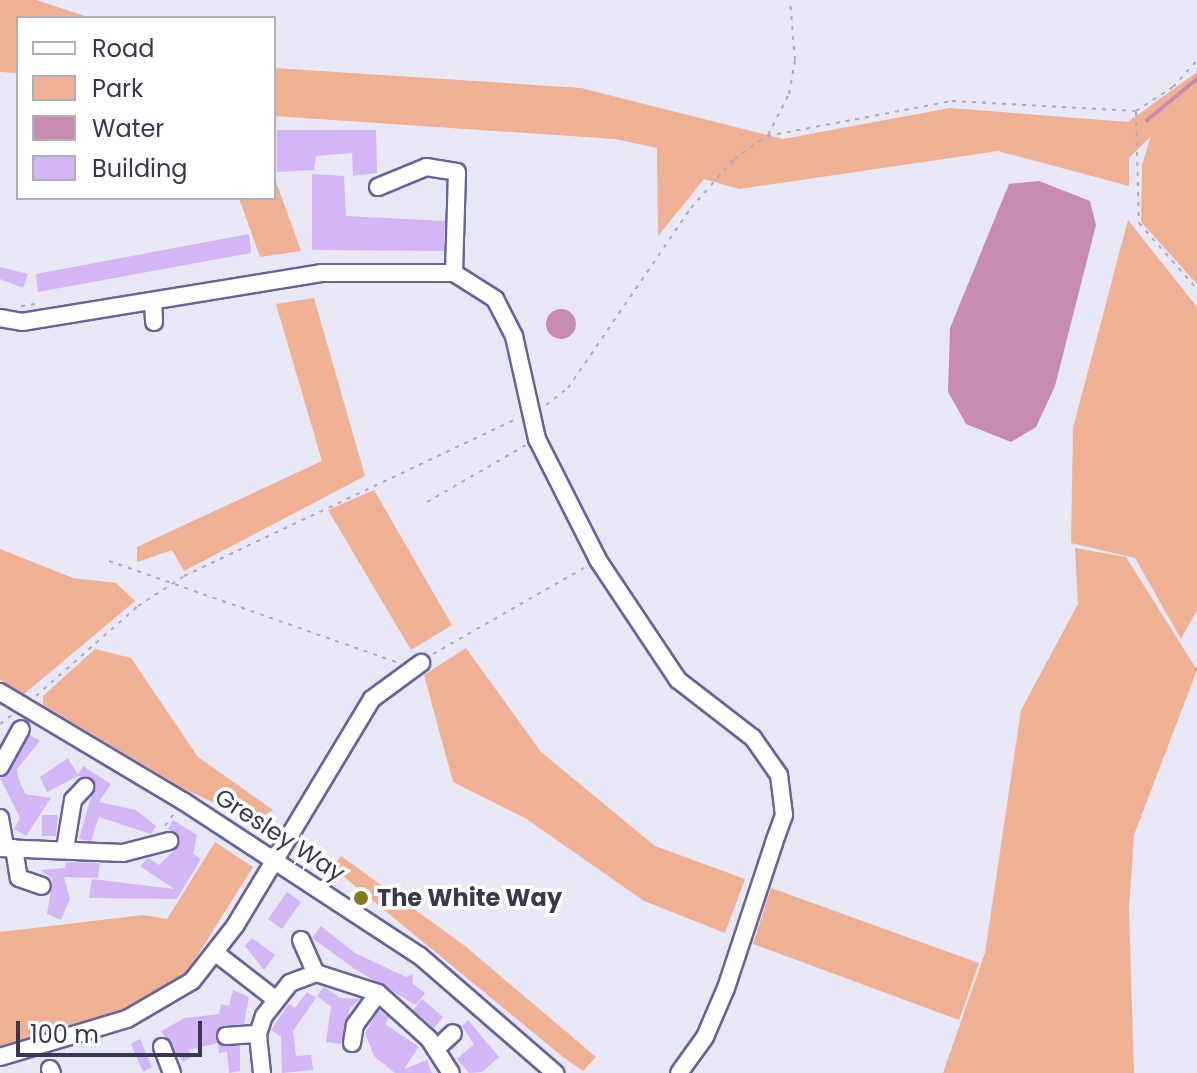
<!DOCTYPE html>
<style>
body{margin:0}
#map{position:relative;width:1197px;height:1073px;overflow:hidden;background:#e7e7f5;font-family:Poppins,sans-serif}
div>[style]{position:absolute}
.green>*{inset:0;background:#efb094}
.water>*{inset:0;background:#c78cad}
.round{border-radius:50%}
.stream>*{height:4px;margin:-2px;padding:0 2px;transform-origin:2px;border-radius:2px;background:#c78cad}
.building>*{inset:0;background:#d3b6f5}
.path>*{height:2px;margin-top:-1px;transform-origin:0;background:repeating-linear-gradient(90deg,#ababbd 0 4px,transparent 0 10px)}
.roads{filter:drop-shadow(2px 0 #66639e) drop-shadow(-2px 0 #66639e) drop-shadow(0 2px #66639e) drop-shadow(0 -2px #66639e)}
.minor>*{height:16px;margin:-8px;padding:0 8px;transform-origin:8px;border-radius:8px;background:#fff}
.dots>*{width:22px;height:22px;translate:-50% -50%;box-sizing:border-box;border:4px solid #fff;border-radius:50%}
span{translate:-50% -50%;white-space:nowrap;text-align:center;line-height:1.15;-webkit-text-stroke:7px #fff;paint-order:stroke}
.street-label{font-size:24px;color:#383852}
.poi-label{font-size:24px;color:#383852;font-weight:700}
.left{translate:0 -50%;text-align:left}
.legend{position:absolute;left:16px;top:16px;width:260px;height:184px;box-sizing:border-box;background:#fff;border:2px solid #afafba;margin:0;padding:10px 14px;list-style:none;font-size:24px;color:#383852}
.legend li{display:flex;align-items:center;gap:16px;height:40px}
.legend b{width:40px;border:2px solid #afafba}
.scale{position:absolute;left:16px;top:1021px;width:186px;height:36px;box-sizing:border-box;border:4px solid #383852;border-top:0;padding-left:10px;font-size:24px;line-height:28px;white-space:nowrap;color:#383852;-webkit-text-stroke:6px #fff;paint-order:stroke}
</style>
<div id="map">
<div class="green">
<i style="clip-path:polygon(0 0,36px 0,91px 18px,18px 18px,18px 73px,0 72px)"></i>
<i style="clip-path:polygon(274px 68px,581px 88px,783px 139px,950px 108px,1128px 122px,1197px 72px,1197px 284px,1141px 222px,1142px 165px,1151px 136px,1129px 158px,1129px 186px,998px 151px,739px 189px,704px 179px,658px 236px,657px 148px,615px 139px,274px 116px)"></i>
<i style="clip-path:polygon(274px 176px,301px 251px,260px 257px,239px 198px,274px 198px)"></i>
<i style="clip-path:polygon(1128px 220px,1197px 307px,1197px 610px,1181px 639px,1135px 558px,1071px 543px,1073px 428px)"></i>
<i style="clip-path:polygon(314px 298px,365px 476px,184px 571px,172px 550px,137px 562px,137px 547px,322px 461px,276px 304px)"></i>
<i style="clip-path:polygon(374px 490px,452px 625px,411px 650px,328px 510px)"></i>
<i style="clip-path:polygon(1075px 548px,1126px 557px,1197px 670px,1134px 835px,1129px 909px,1134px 1073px,943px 1073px,985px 953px,1021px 710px,1078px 604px)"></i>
<i style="clip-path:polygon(0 549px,73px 578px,116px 583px,135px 601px,24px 694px,0 680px)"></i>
<i style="clip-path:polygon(466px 648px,541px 752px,655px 846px,745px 879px,725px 933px,644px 901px,525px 818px,453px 782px,424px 675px)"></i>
<i style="clip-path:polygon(95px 649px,131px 658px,198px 757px,273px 810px,255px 821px,186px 790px,43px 705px,43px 696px)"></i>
<i style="clip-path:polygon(215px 842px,253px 867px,184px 977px,104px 1019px,0 1046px,0 932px,143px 915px,167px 919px)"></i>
<i style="clip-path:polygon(341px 856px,465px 946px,596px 1057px,583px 1071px,563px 1057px,332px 867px)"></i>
<i style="clip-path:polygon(771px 888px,979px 963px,959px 1020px,753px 944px)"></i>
</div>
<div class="water">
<i style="clip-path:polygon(1039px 181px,1090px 201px,1096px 225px,1055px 386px,1036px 427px,1011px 442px,966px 424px,948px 392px,950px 328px,1009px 184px)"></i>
<i class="round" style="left:546px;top:309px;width:30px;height:30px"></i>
</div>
<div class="stream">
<i style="left:1147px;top:120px;width:65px;rotate:-39.4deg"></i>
</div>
<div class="building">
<i style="clip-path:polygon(277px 130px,376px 130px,377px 173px,353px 176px,352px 153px,316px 156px,314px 170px,277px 172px)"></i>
<i style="clip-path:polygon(312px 174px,344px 176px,346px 216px,445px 221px,444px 251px,312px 250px)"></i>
<i style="clip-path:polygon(249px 234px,251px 253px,38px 292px,36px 274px)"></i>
<i style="clip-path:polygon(0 267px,28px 274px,23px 288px,0 279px)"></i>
<i style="clip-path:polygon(30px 735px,40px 741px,17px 769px,18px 777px,25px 794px,51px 798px,26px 836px,14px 829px,20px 818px,0 778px)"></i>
<i style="clip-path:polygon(68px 758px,78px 775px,83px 766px,111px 784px,99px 802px,136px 810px,156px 826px,151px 834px,99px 817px,91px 841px,79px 839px,95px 783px,78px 776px,47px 792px,40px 777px)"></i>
<i style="clip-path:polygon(42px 815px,58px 815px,56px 836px,42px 836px)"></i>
<i style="clip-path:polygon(173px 820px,197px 835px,193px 854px,201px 859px,177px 899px,89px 898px,92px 879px,174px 889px,140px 866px,148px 858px,159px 865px,177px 848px,179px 838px,168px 829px)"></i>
<i style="clip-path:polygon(66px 862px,100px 863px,98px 878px,64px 877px,70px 899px,61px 920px,47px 914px,53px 879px,40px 870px,65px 868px)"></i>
<i style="clip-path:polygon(287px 892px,301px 902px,282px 929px,268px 919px)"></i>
<i style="clip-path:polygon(321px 926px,355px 953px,406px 977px,413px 974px,412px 983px,425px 993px,416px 1005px,355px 969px,312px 938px)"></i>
<i style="clip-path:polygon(252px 938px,275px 955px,264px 970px,245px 946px)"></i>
<i style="clip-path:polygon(324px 987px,340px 998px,360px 999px,350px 1008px,341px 1044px,326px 1042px,331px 1007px,317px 996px)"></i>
<i style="clip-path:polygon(233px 990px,249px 997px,244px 1024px,221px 1026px,218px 1043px,188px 1050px,192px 1057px,183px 1062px,161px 1031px,185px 1018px,219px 1014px,221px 1004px,229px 1006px)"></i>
<i style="clip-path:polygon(307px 992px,316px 998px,293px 1031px,296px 1056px,311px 1055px,313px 1070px,282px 1073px,281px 1037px,271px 1030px,289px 1004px,295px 1008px)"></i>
<i style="clip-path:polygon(422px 999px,443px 1017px,434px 1028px,413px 1010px)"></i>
<i style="clip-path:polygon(379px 1010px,389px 1018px,385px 1024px,419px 1047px,404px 1069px,427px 1060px,432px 1073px,395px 1073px,374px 1056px,365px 1033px)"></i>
<i style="clip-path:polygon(468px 1020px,499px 1057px,482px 1072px,469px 1073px,457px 1059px,474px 1044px,462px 1026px)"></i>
<i style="clip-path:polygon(140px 1039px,152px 1067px,143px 1072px,131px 1044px)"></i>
<i style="clip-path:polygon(218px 1043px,240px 1046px,240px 1071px,229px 1073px,227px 1052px,219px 1053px)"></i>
</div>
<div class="path">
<i style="left:1136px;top:112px;width:111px;rotate:88.5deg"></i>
<i style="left:1139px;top:223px;width:88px;rotate:48.7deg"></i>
<i style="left:768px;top:135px;width:46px;rotate:-62.9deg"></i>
<i style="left:789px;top:94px;width:35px;rotate:-80deg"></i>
<i style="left:795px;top:60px;width:60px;rotate:-94.8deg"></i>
<i style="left:21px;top:306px;width:14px;rotate:-8deg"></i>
<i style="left:546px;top:405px;width:28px;rotate:-38deg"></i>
<i style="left:568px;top:388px;width:218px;rotate:-55.7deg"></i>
<i style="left:691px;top:208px;width:65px;rotate:-48.7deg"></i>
<i style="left:734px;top:159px;width:40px;rotate:-34.9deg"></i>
<i style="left:767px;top:136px;width:188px;rotate:-10.7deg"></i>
<i style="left:952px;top:101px;width:184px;rotate:3.1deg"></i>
<i style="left:1136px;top:111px;width:44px;rotate:-33deg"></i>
<i style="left:1173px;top:87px;width:36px;rotate:-48deg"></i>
<i style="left:427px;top:502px;width:114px;rotate:-29.9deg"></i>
<i style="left:109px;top:561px;width:306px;rotate:19.4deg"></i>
<i style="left:433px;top:654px;width:174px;rotate:-29.7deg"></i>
<i style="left:1195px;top:671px;width:4px;rotate:-56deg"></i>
<i style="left:36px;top:696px;width:136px;rotate:-41.4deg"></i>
<i style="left:138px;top:606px;width:55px;rotate:-33.1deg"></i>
<i style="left:184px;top:576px;width:370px;rotate:-25.3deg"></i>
<i style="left:0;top:724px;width:15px;rotate:-37deg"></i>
<i style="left:165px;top:826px;width:17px;rotate:-54deg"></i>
</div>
<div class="roads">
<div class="minor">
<i style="left:378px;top:187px;width:52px;rotate:-22.6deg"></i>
<i style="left:426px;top:167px;width:31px;rotate:9deg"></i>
<i style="left:457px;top:172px;width:101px;rotate:91.7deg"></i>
<i style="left:153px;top:301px;width:21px;rotate:87deg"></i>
<i style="left:0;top:318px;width:22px;rotate:10deg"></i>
<i style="left:22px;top:322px;width:303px;rotate:-9.3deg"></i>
<i style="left:321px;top:273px;width:133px"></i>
<i style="left:454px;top:273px;width:49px;rotate:32.4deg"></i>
<i style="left:495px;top:299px;width:42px;rotate:62.8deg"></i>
<i style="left:514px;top:336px;width:106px;rotate:77.4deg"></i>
<i style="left:537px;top:439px;width:136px;rotate:63.2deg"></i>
<i style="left:598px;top:560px;width:144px;rotate:56.3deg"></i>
<i style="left:678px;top:680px;width:95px;rotate:37.7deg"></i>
<i style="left:753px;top:738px;width:45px;rotate:54.9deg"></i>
<i style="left:779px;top:775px;width:40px;rotate:82.9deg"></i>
<i style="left:784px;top:815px;width:30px;rotate:110deg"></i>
<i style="left:774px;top:843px;width:153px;rotate:108.3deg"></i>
<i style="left:726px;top:988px;width:53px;rotate:113.2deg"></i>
<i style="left:705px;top:1037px;width:44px;rotate:125.8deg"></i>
<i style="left:0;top:692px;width:213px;rotate:30.8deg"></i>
<i style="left:183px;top:801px;width:283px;rotate:33.2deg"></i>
<i style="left:420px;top:956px;width:179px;rotate:40.9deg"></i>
<i style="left:0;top:767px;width:43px;rotate:-61.1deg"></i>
<i style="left:0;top:818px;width:28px;rotate:80deg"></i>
<i style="left:0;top:848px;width:123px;rotate:2.3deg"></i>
<i style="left:123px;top:853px;width:48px;rotate:-14.6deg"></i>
<i style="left:14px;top:848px;width:30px;rotate:81deg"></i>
<i style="left:19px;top:878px;width:24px;rotate:19deg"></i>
<i style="left:65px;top:849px;width:50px;rotate:-80.7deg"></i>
<i style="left:73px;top:800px;width:18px;rotate:-47deg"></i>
<i style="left:301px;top:940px;width:36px;rotate:66deg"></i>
<i style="left:217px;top:954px;width:73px;rotate:37.8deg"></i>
<i style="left:226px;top:1036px;width:32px;rotate:-4deg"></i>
<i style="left:352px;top:1043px;width:18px;rotate:-81deg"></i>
<i style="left:355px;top:1025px;width:39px;rotate:-54deg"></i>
<i style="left:162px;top:1047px;width:28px;rotate:69deg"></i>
<i style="left:436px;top:1049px;width:23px;rotate:-43deg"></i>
<i style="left:0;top:1057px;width:133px;rotate:-16.7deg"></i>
<i style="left:127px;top:1019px;width:75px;rotate:-30.3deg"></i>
<i style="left:192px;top:981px;width:70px;rotate:-52deg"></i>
<i style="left:235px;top:926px;width:265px;rotate:-58.9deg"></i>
<i style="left:372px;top:699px;width:61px;rotate:-36.3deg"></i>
<i style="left:50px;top:1069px;width:4px;rotate:63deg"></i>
<i style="left:262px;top:1073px;width:39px;rotate:-96deg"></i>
<i style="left:258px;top:1034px;width:19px;rotate:-72deg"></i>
<i style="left:264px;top:1016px;width:42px;rotate:-51.8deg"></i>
<i style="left:290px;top:983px;width:28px;rotate:-21deg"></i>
<i style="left:316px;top:973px;width:65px;rotate:17.9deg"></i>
<i style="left:378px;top:993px;width:69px;rotate:42deg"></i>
<i style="left:429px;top:1039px;width:40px;rotate:57.1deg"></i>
</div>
</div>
<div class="dots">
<i style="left:361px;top:898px;background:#80791f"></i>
</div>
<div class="street-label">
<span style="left:280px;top:835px;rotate:33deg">Gresley Way</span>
</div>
<div class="poi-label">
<span class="left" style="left:377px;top:898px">The White Way</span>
</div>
<ul class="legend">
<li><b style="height:10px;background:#fff"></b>Road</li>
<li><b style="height:22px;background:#efb094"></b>Park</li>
<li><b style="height:22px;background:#c78cad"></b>Water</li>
<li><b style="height:22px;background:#d3b6f5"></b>Building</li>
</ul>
<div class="scale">100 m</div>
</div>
